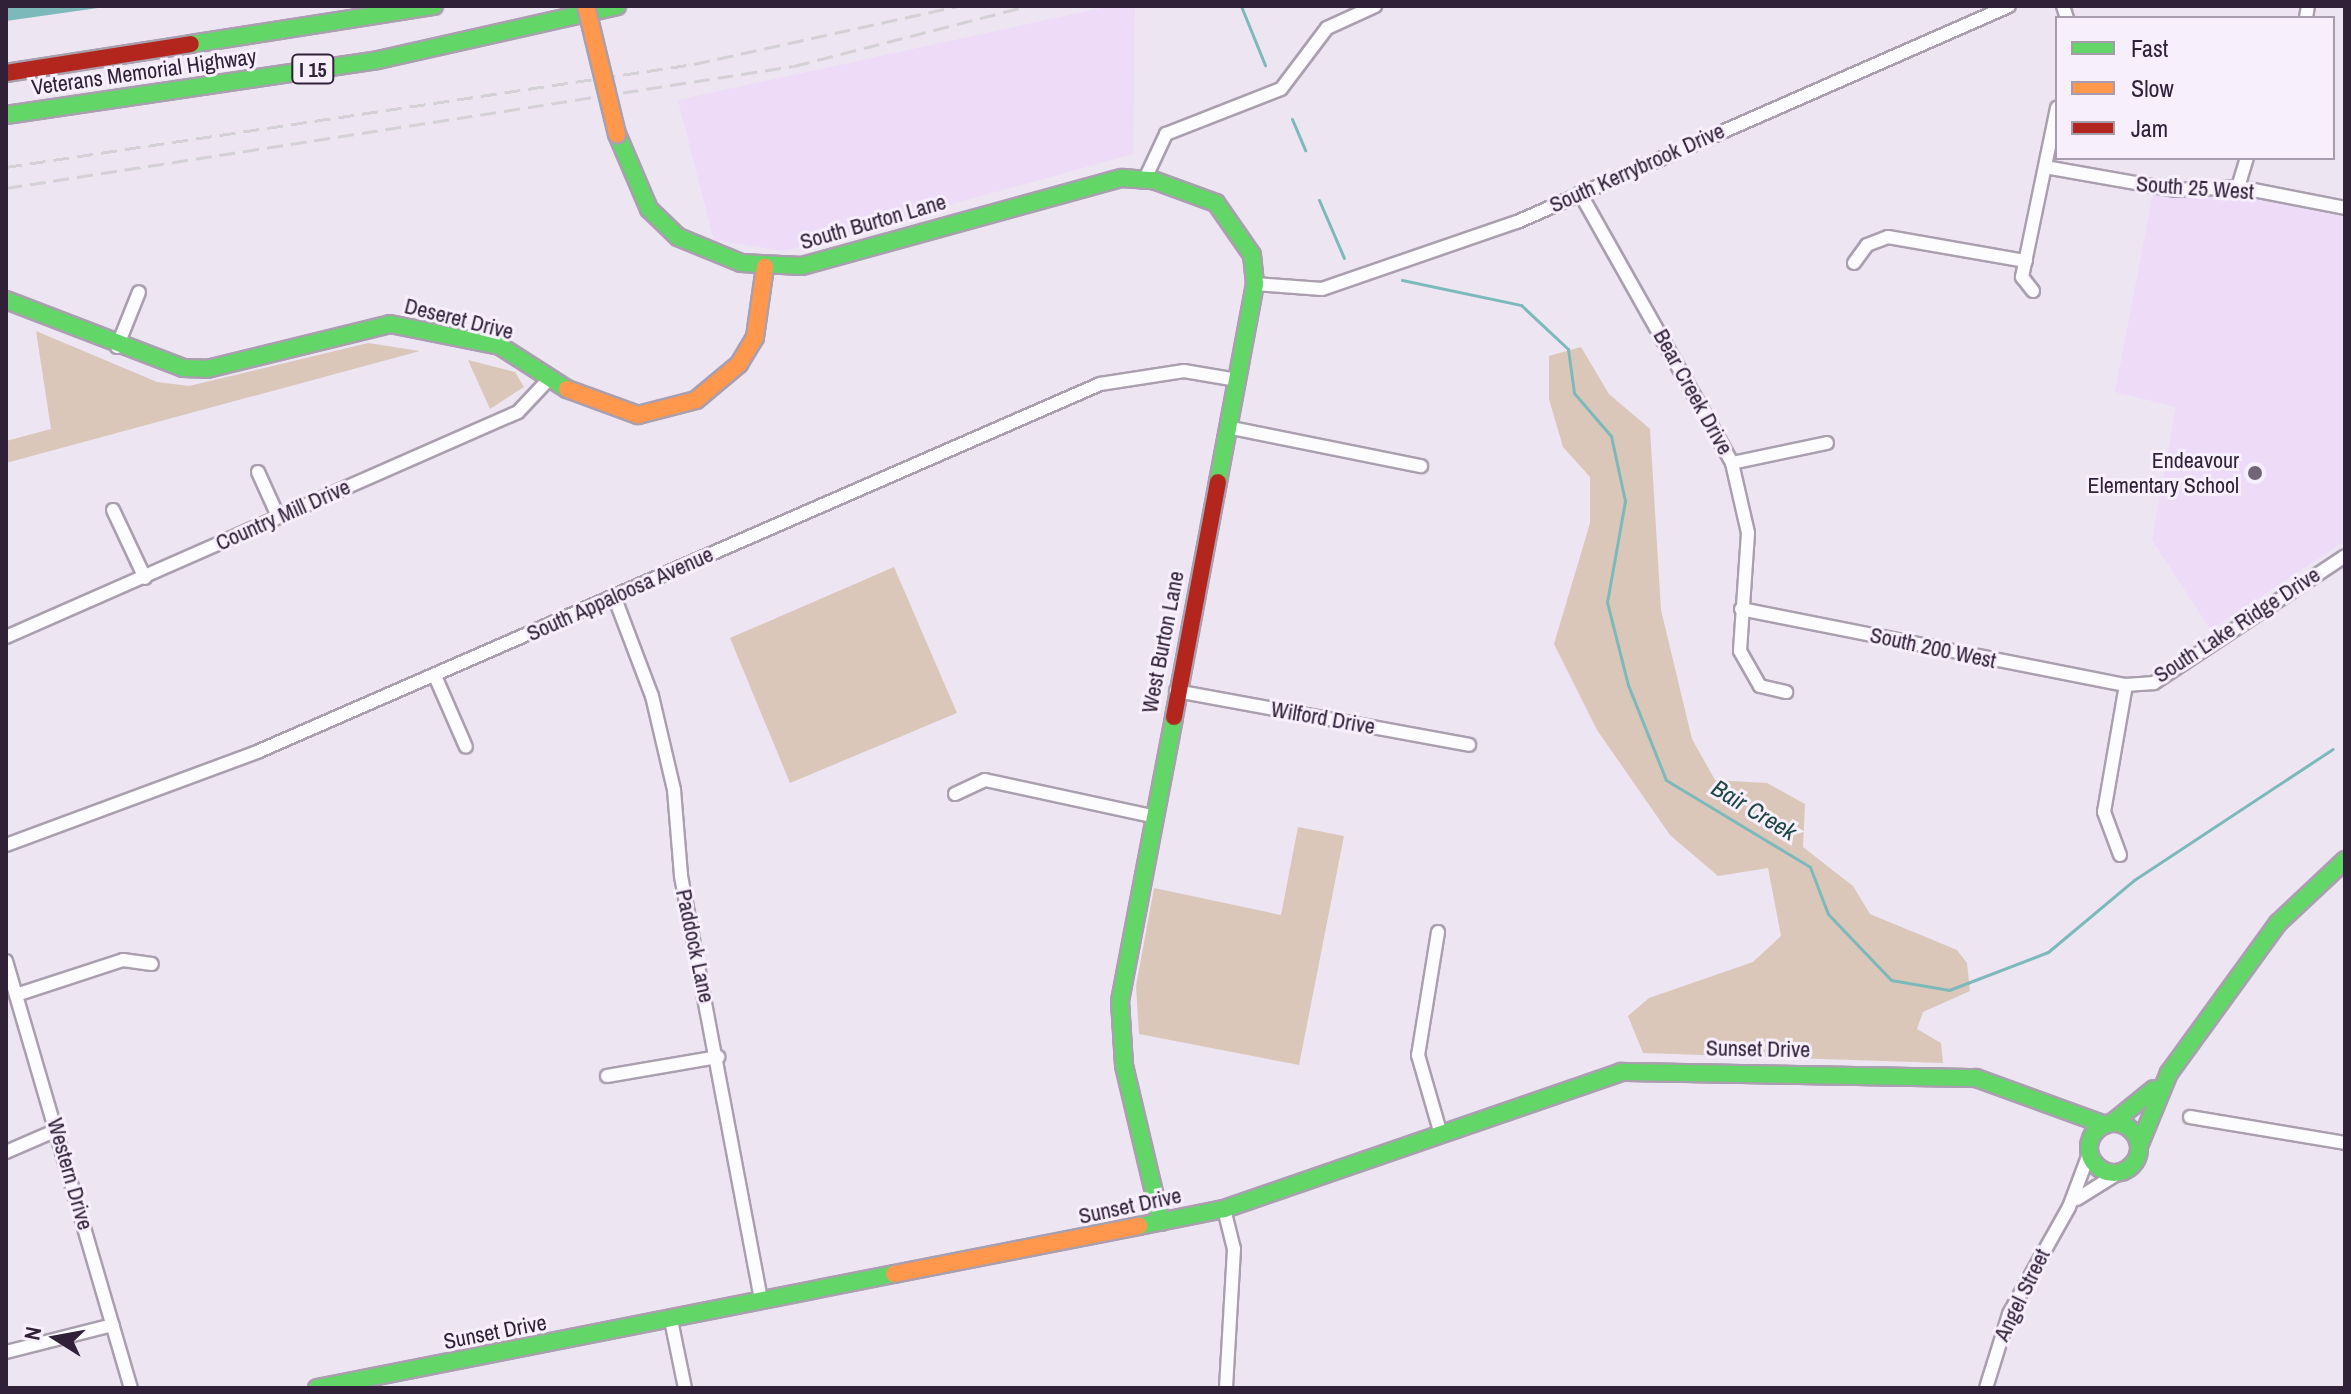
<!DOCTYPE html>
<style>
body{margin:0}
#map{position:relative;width:2351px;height:1394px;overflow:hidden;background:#ede5f2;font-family:"Archivo Narrow",sans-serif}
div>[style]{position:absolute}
.built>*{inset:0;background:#eddbf8}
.green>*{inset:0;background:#dac7ba}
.water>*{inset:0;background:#7cb9bb}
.stream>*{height:3px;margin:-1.5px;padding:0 1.5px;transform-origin:1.5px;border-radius:1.5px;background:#7cb9bb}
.roads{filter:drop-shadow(2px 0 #a99faf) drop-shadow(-2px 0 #a99faf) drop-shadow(0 2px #a99faf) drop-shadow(0 -2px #a99faf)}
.street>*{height:12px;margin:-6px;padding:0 6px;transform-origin:6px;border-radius:6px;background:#fcfbfd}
.fast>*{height:16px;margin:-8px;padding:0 8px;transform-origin:8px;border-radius:8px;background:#63d668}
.fast>.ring{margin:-8px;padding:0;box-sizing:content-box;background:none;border:16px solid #63d668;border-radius:50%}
.slow>*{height:16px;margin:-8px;padding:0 8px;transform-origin:8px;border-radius:8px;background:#ff974d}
.jam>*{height:16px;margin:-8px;padding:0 8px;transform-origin:8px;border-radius:8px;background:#b3261e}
.rail>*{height:3px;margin-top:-1.5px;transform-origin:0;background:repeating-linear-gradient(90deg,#d4d1d6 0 16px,transparent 0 24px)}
.bridges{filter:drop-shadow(2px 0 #a99faf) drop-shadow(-2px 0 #a99faf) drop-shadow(0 2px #a99faf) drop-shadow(0 -2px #a99faf)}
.slow-bridge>*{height:16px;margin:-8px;padding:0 8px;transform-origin:8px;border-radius:8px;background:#ff974d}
.dots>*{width:22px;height:22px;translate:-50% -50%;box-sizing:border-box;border:4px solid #f7effc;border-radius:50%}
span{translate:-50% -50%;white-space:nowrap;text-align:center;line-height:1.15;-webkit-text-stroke:6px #f7effc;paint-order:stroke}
.shield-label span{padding:2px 6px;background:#f7effc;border:2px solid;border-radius:6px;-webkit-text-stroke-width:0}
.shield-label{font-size:20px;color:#302038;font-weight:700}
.street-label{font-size:22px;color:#302038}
.poi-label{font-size:22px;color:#302038}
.right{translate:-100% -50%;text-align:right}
.water-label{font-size:24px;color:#1d4645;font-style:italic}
.frame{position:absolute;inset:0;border:8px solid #302038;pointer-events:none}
.legend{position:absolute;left:2055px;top:16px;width:280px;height:144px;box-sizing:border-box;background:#f7effc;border:2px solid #a79cae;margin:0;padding:10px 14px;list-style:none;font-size:24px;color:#302038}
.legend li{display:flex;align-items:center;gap:16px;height:40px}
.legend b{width:40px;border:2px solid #a79cae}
.north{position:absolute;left:16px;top:1298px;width:80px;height:80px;-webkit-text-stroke:6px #f7effc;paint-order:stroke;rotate:281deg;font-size:22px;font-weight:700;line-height:32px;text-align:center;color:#302038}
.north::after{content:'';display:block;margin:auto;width:28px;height:36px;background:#302038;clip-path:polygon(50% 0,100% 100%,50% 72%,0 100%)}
</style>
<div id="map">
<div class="built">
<i style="clip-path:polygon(1111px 6px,1135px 6px,1133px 154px,783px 251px,714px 240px,678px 100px)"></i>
<i style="clip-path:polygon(2220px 192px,2345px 216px,2345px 541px,2211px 630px,2152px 540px,2176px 407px,2115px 392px,2153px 194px)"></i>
</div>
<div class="green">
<i style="clip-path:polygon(36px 331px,157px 382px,189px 386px,368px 343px,420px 351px,6px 463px,6px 441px,51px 429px)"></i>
<i style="clip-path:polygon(1581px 347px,1609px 394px,1650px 429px,1661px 610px,1692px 739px,1715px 780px,1767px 783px,1805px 804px,1803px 847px,1853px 886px,1870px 914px,1957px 950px,1967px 963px,1970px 991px,1923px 1012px,1917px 1029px,1941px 1043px,1943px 1063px,1643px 1053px,1628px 1016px,1649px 998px,1753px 962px,1781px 936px,1768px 868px,1718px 876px,1670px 835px,1597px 730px,1554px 644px,1590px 523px,1590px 477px,1563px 447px,1549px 399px,1549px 356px)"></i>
<i style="clip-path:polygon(468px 360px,515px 372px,524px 387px,490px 409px)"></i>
<i style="clip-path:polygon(894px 567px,957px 713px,790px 783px,730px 638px)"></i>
<i style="clip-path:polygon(1298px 827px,1344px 836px,1299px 1065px,1139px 1034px,1136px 986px,1154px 888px,1281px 915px)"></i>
</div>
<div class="water">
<i style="clip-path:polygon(6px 6px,112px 6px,6px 21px)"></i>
</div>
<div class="stream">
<i style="left:1241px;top:6px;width:64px;rotate:67.9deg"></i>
<i style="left:1292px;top:119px;width:34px;rotate:67deg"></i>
<i style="left:1319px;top:200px;width:63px;rotate:66.7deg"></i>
<i style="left:1402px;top:280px;width:122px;rotate:11.9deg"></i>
<i style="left:1521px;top:305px;width:64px;rotate:43.1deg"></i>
<i style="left:1568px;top:349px;width:44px;rotate:82.2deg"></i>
<i style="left:1574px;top:393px;width:57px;rotate:49.3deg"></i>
<i style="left:1611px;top:436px;width:66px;rotate:77.8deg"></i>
<i style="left:1625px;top:501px;width:103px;rotate:100.1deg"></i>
<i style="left:1607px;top:602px;width:86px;rotate:75.8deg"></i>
<i style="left:1628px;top:685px;width:102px;rotate:68.2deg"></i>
<i style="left:1666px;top:780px;width:168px;rotate:31.1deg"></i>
<i style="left:1810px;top:867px;width:50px;rotate:69deg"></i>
<i style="left:1828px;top:914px;width:91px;rotate:46.3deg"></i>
<i style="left:1891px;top:980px;width:59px;rotate:9.8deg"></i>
<i style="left:1949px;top:990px;width:106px;rotate:-21deg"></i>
<i style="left:2048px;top:952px;width:112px;rotate:-39.9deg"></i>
<i style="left:2134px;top:880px;width:238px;rotate:-33.4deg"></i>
</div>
<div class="roads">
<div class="street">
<i style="left:2063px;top:6px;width:13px;rotate:72deg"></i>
<i style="left:2306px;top:18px;width:12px;rotate:-81deg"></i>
<i style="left:2045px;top:167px;width:133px;rotate:10deg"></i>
<i style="left:2176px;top:190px;width:62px;rotate:-2.8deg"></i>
<i style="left:2238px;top:187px;width:109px;rotate:11.1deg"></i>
<i style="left:1145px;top:179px;width:50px;rotate:-65deg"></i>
<i style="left:1166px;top:134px;width:123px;rotate:-21.4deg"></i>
<i style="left:1281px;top:89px;width:76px;rotate:-53deg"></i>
<i style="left:1327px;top:28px;width:53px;rotate:-24.6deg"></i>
<i style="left:2238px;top:187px;width:30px;rotate:-73deg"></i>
<i style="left:1580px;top:193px;width:310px;rotate:60.6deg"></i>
<i style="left:1732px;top:463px;width:72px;rotate:77.1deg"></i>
<i style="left:1748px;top:533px;width:118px;rotate:93.9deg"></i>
<i style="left:1740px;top:651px;width:40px;rotate:60.3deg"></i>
<i style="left:1760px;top:686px;width:27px;rotate:13deg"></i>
<i style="left:1854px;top:263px;width:22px;rotate:-54deg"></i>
<i style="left:1867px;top:245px;width:22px;rotate:-21deg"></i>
<i style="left:1888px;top:237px;width:140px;rotate:9.9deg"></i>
<i style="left:1255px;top:284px;width:67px;rotate:4.3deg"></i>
<i style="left:1322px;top:289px;width:206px;rotate:-19deg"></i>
<i style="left:1517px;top:222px;width:537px;rotate:-23.7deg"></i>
<i style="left:2033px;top:291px;width:18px;rotate:-128deg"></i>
<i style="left:2022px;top:277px;width:173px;rotate:-78.3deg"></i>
<i style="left:117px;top:347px;width:59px;rotate:-68.2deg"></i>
<i style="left:1227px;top:427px;width:198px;rotate:11.4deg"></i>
<i style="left:1732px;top:463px;width:97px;rotate:-11.9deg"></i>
<i style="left:258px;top:472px;width:48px;rotate:65.6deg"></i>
<i style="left:113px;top:510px;width:75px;rotate:64.8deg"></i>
<i style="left:614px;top:596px;width:107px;rotate:69.2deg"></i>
<i style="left:652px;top:696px;width:97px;rotate:76.8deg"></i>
<i style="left:674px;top:790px;width:86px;rotate:85.3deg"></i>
<i style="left:681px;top:876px;width:432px;rotate:79.3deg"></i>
<i style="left:1741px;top:609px;width:392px;rotate:11.2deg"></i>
<i style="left:2126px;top:685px;width:28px;rotate:-4deg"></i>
<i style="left:2154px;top:683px;width:229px;rotate:-33.6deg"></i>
<i style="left:6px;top:637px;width:559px;rotate:-23.72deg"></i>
<i style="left:518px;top:412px;width:47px;rotate:-46.7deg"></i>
<i style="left:435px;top:676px;width:77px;rotate:66.4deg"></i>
<i style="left:1176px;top:691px;width:298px;rotate:10.4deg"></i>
<i style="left:955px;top:794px;width:33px;rotate:-25deg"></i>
<i style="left:985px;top:780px;width:171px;rotate:12.2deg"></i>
<i style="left:6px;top:845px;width:268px;rotate:-20.3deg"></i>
<i style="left:257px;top:752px;width:920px;rotate:-23.58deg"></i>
<i style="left:1100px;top:384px;width:85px;rotate:-8.8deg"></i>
<i style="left:1184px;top:371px;width:54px;rotate:9.6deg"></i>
<i style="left:2120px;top:855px;width:46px;rotate:-110.4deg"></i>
<i style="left:2104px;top:812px;width:129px;rotate:-80.2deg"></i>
<i style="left:1438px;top:932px;width:125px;rotate:99.2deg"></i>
<i style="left:1418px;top:1055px;width:79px;rotate:73.9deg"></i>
<i style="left:6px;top:961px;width:445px;rotate:73.7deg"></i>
<i style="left:16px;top:995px;width:113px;rotate:-18.1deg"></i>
<i style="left:123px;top:960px;width:29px;rotate:8deg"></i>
<i style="left:607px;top:1076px;width:113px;rotate:-9.7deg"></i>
<i style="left:2190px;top:1117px;width:157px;rotate:9.5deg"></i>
<i style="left:6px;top:1152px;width:56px;rotate:-23.3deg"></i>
<i style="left:2077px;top:1199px;width:47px;rotate:-32deg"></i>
<i style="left:1224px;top:1209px;width:41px;rotate:76deg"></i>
<i style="left:1234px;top:1249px;width:139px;rotate:93.3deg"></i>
<i style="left:671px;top:1320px;width:69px;rotate:78.4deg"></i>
<i style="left:6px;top:1352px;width:110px;rotate:-14.2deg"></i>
<i style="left:1986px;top:1388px;width:77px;rotate:-72.7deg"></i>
<i style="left:2009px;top:1314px;width:123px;rotate:-60.7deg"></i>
<i style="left:2069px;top:1207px;width:60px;rotate:-69.4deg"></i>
</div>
<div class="fast">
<i style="left:191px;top:44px;width:246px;rotate:-8.9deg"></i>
<i style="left:6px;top:115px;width:376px;rotate:-8.4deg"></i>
<i style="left:378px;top:60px;width:245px;rotate:-12.7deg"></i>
<i style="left:617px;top:134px;width:82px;rotate:66.9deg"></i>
<i style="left:649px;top:209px;width:40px;rotate:44deg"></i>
<i style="left:678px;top:237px;width:68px;rotate:22.4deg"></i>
<i style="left:741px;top:263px;width:61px;rotate:2.8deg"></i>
<i style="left:802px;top:266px;width:332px;rotate:-15.4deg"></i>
<i style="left:1122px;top:178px;width:31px;rotate:4deg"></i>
<i style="left:1153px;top:180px;width:67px;rotate:20.1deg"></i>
<i style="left:1216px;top:203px;width:63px;rotate:55.3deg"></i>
<i style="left:1252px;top:255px;width:29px;rotate:84deg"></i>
<i style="left:1255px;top:284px;width:201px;rotate:100.6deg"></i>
<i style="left:6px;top:300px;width:190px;rotate:21deg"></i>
<i style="left:183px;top:368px;width:24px;rotate:2deg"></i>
<i style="left:207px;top:369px;width:188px;rotate:-13.8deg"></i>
<i style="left:390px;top:324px;width:112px;rotate:11.3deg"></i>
<i style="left:500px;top:346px;width:80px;rotate:32.7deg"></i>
<i class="ring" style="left:2089px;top:1123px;width:34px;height:34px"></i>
<i style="left:2112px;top:1123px;width:54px;rotate:-39deg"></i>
<i style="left:2139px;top:1146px;width:79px;rotate:-67.7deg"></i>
<i style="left:2169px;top:1073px;width:185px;rotate:-54deg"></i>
<i style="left:2278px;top:923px;width:92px;rotate:-43.2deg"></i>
<i style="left:1161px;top:1222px;width:161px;rotate:-103.3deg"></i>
<i style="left:1124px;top:1065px;width:64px;rotate:-93.6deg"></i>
<i style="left:1120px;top:1001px;width:289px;rotate:-79.2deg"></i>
<i style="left:1139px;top:1226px;width:87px;rotate:-11.3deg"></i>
<i style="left:1224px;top:1209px;width:420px;rotate:-19deg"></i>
<i style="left:1621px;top:1072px;width:355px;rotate:1deg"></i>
<i style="left:1976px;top:1078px;width:137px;rotate:20deg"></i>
<i style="left:317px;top:1388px;width:588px;rotate:-11.18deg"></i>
</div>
<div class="slow">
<i style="left:567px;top:389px;width:76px;rotate:20.1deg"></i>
<i style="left:638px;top:415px;width:60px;rotate:-14.5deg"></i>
<i style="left:696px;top:400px;width:56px;rotate:-39.9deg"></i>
<i style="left:739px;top:364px;width:31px;rotate:-59deg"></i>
<i style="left:755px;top:337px;width:71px;rotate:-81.9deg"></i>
<i style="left:894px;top:1274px;width:250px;rotate:-11.1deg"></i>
</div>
<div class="jam">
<i style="left:6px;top:73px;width:187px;rotate:-8.9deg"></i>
<i style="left:1174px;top:717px;width:239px;rotate:-79.4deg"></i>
</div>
</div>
<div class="rail">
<i style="left:6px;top:167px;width:696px;rotate:-8.51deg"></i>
<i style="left:694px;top:64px;width:269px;rotate:-12.4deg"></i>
<i style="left:6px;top:188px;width:797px;rotate:-8.8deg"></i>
<i style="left:794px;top:66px;width:241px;rotate:-14.4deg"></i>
</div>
<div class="bridges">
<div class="slow-bridge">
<i style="left:586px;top:6px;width:132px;rotate:76.4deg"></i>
</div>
</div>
<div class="dots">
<i style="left:2255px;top:473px;background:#726579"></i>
</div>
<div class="shield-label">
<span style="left:313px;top:69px">I 15</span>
</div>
<div class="street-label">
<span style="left:144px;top:72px;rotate:-8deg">Veterans Memorial Highway</span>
<span style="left:1637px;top:168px;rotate:-24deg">South Kerrybrook Drive</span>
<span style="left:2195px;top:188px;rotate:4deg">South 25 West</span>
<span style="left:873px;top:222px;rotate:-16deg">South Burton Lane</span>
<span style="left:459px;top:319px;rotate:14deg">Deseret Drive</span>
<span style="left:1693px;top:392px;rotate:61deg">Bear Creek Drive</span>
<span style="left:283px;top:515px;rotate:-24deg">Country Mill Drive</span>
<span style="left:620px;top:594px;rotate:-24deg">South Appaloosa Avenue</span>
<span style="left:2237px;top:625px;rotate:-33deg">South Lake Ridge Drive</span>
<span style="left:1163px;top:642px;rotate:-79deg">West Burton Lane</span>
<span style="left:1933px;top:648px;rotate:12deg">South 200 West</span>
<span style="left:1323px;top:718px;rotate:10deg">Wilford Drive</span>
<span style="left:695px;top:946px;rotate:78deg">Paddock Lane</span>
<span style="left:1758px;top:1049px;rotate:1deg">Sunset Drive</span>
<span style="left:70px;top:1174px;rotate:74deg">Western Drive</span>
<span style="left:1130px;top:1206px;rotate:-12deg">Sunset Drive</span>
<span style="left:2022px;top:1295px;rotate:-64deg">Angel Street</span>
<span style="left:495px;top:1332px;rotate:-11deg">Sunset Drive</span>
</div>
<div class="poi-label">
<span class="right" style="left:2239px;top:473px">Endeavour<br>Elementary School</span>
</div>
<div class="water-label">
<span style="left:1754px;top:810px;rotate:31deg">Bair Creek</span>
</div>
<div class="frame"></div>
<ul class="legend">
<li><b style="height:10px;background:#63d668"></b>Fast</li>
<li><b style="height:10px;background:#ff974d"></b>Slow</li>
<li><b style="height:10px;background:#b3261e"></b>Jam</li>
</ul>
<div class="north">N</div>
</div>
